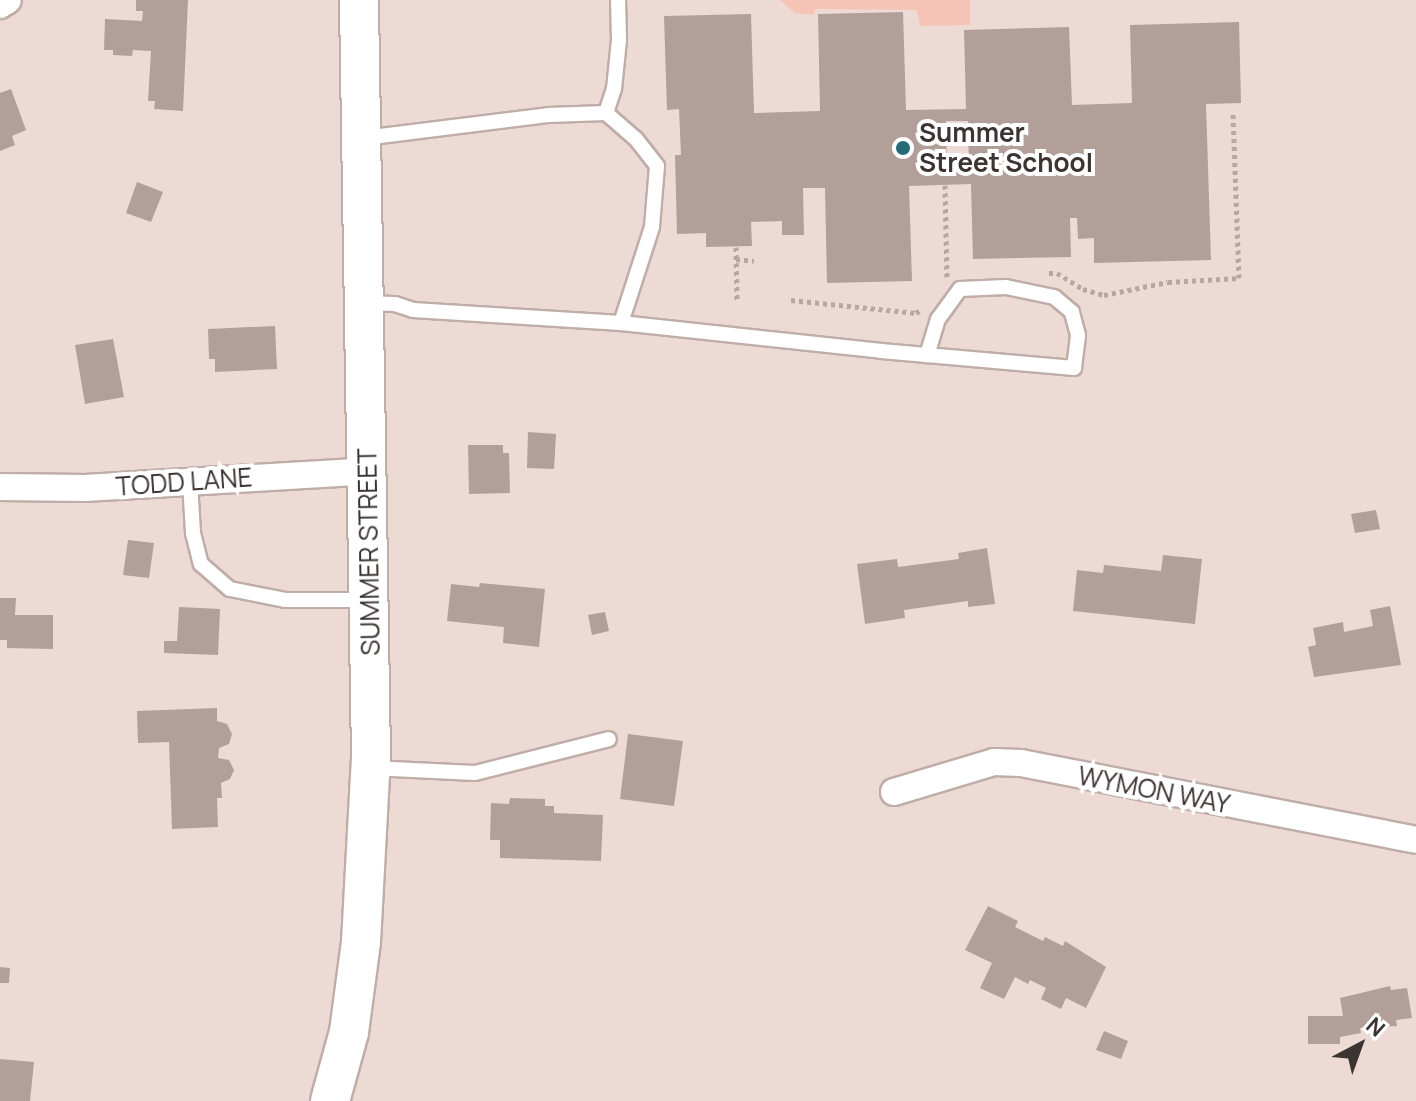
<!DOCTYPE html>
<style>
body{margin:0}
#map{position:relative;width:1416px;height:1101px;overflow:hidden;background:#eddad5;font-family:Manrope,sans-serif}
div>[style]{position:absolute}
.green>*{inset:0;background:#f6c4b7}
.building>*{inset:0;background:#b29f9a}
.path>*{height:5px;margin-top:-2.5px;transform-origin:0;background:repeating-linear-gradient(90deg,#b7a7a3 0 4px,transparent 0 8px)}
.roads{filter:drop-shadow(2px 0 #bfada8) drop-shadow(-2px 0 #bfada8) drop-shadow(0 2px #bfada8) drop-shadow(0 -2px #bfada8)}
.service>*{height:14px;margin:-7px;padding:0 7px;transform-origin:7px;border-radius:7px;background:#fff}
.minor>*{height:26px;margin:-13px;padding:0 13px;transform-origin:13px;border-radius:13px;background:#fff}
.secondary>*{height:38px;margin:-19px;padding:0 19px;transform-origin:19px;border-radius:19px;background:#fff}
.dots>*{width:22px;height:22px;translate:-50% -50%;box-sizing:border-box;border:4px solid #fff;border-radius:50%}
span{translate:-50% -50%;white-space:nowrap;text-align:center;line-height:1.15;-webkit-text-stroke:8px #fff;paint-order:stroke}
.poi-label{font-size:26px;color:#3c3432;font-weight:700}
.left{translate:0 -50%;text-align:left}
.street-label{font-size:26px;color:#3c3432}
.north{position:absolute;left:1320px;top:1005px;width:80px;height:80px;-webkit-text-stroke:6px #fff;paint-order:stroke;rotate:41deg;font-size:22px;font-weight:700;line-height:32px;text-align:center;color:#3c3432}
.north::after{content:'';display:block;margin:auto;width:28px;height:36px;background:#3c3432;clip-path:polygon(50% 0,100% 100%,50% 72%,0 100%)}
</style>
<div id="map">
<div class="green">
<i style="clip-path:polygon(780px 0,970px 0,970px 25px,920px 26px,917px 10px,816px 9px,813px 15px,795px 13px)"></i>
</div>
<div class="building">
<i style="clip-path:polygon(136px 0,188px 0,183px 111px,154px 109px,155px 101px,148px 101px,151px 51px,133px 50px,132px 56px,113px 55px,113px 50px,104px 50px,105px 19px,142px 21px,143px 11px,136px 11px)"></i>
<i style="clip-path:polygon(evenodd,903px 12px,906px 110px,966px 109px,964px 30px,1069px 27px,1072px 105px,1132px 103px,1130px 25px,1239px 22px,1241px 103px,1206px 104px,1211px 260px,1094px 263px,1094px 238px,1078px 239px,1077px 218px,1070px 218px,1071px 257px,973px 259px,971px 184px,909px 186px,912px 281px,827px 283px,825px 188px,803px 188px,804px 235px,782px 235px,782px 221px,751px 222px,752px 246px,706px 247px,706px 233px,677px 234px,675px 155px,681px 155px,679px 109px,667px 110px,664px 16px,751px 14px,754px 113px,820px 111px,818px 14px,903px 12px,946px 121px,968px 121px,969px 172px,947px 172px,946px 121px)"></i>
<i style="clip-path:polygon(11px 89px,26px 130px,12px 136px,15px 145px,0 151px,0 93px)"></i>
<i style="clip-path:polygon(137px 182px,163px 192px,151px 222px,126px 213px)"></i>
<i style="clip-path:polygon(275px 326px,277px 369px,215px 372px,215px 359px,209px 359px,208px 329px)"></i>
<i style="clip-path:polygon(113px 339px,124px 397px,85px 404px,75px 345px)"></i>
<i style="clip-path:polygon(528px 432px,556px 434px,554px 469px,527px 468px)"></i>
<i style="clip-path:polygon(468px 445px,503px 445px,503px 453px,509px 453px,510px 493px,469px 494px)"></i>
<i style="clip-path:polygon(1376px 510px,1380px 529px,1355px 533px,1351px 514px)"></i>
<i style="clip-path:polygon(128px 540px,154px 543px,149px 578px,123px 575px)"></i>
<i style="clip-path:polygon(987px 548px,995px 604px,968px 607px,968px 601px,904px 610px,905px 618px,865px 624px,857px 564px,897px 559px,898px 567px,959px 559px,958px 553px)"></i>
<i style="clip-path:polygon(1163px 555px,1202px 559px,1195px 624px,1073px 611px,1077px 570px,1103px 573px,1104px 565px,1161px 571px)"></i>
<i style="clip-path:polygon(480px 583px,545px 589px,539px 647px,503px 643px,504px 627px,447px 621px,451px 584px,479px 587px)"></i>
<i style="clip-path:polygon(0 598px,16px 598px,15px 615px,53px 615px,53px 649px,7px 648px,7px 640px,0 640px)"></i>
<i style="clip-path:polygon(1390px 606px,1401px 665px,1314px 677px,1308px 647px,1316px 645px,1313px 628px,1343px 622px,1344px 632px,1373px 626px,1370px 610px)"></i>
<i style="clip-path:polygon(179px 607px,220px 609px,218px 655px,164px 653px,164px 641px,177px 641px)"></i>
<i style="clip-path:polygon(605px 612px,609px 631px,592px 635px,588px 615px)"></i>
<i style="clip-path:polygon(217px 708px,217px 721px,227px 724px,232px 734px,229px 744px,219px 748px,218px 758px,229px 760px,234px 770px,230px 779px,221px 783px,222px 798px,217px 798px,218px 827px,172px 829px,169px 742px,138px 743px,137px 711px)"></i>
<i style="clip-path:polygon(628px 734px,683px 741px,674px 806px,620px 799px)"></i>
<i style="clip-path:polygon(510px 798px,545px 799px,545px 806px,554px 806px,554px 813px,603px 815px,601px 861px,500px 858px,500px 840px,490px 840px,491px 803px,509px 804px)"></i>
<i style="clip-path:polygon(988px 906px,1018px 921px,1015px 927px,1043px 941px,1045px 937px,1063px 946px,1065px 941px,1106px 967px,1086px 1008px,1066px 998px,1061px 1009px,1041px 999px,1046px 988px,1030px 980px,1028px 984px,1015px 977px,1004px 999px,980px 988px,992px 963px,965px 950px)"></i>
<i style="clip-path:polygon(0 967px,10px 968px,9px 983px,0 983px)"></i>
<i style="clip-path:polygon(1390px 986px,1391px 990px,1407px 988px,1412px 1018px,1396px 1020px,1397px 1026px,1360px 1028px,1361px 1033px,1340px 1037px,1340px 1044px,1308px 1044px,1308px 1016px,1343px 1016px,1340px 998px)"></i>
<i style="clip-path:polygon(1104px 1031px,1128px 1041px,1121px 1059px,1096px 1050px)"></i>
<i style="clip-path:polygon(0 1059px,34px 1062px,30px 1101px,0 1101px)"></i>
</div>
<div class="path">
<i style="left:945px;top:185px;width:92px;rotate:88.8deg"></i>
<i style="left:736px;top:247px;width:53px;rotate:88.9deg"></i>
<i style="left:736px;top:259px;width:18px;rotate:6deg"></i>
<i style="left:1049px;top:273px;width:8px"></i>
<i style="left:1057px;top:273px;width:31px;rotate:32deg"></i>
<i style="left:1083px;top:289px;width:22px;rotate:16deg"></i>
<i style="left:1104px;top:295px;width:65px;rotate:-11.5deg"></i>
<i style="left:1168px;top:282px;width:71px;rotate:-3.2deg"></i>
<i style="left:1239px;top:278px;width:167px;rotate:-92.1deg"></i>
<i style="left:791px;top:300px;width:126px;rotate:5.9deg"></i>
<i style="left:916px;top:313px;width:6px;rotate:-31deg"></i>
</div>
<div class="roads">
<div class="service">
<i style="left:606px;top:113px;width:25px;rotate:-72deg"></i>
<i style="left:614px;top:89px;width:49px;rotate:-84.2deg"></i>
<i style="left:619px;top:40px;width:40px;rotate:-91.4deg"></i>
<i style="left:364px;top:138px;width:185px;rotate:-7.1deg"></i>
<i style="left:548px;top:115px;width:58px;rotate:-2deg"></i>
<i style="left:606px;top:113px;width:40px;rotate:41deg"></i>
<i style="left:636px;top:139px;width:34px;rotate:52deg"></i>
<i style="left:657px;top:166px;width:61px;rotate:94.7deg"></i>
<i style="left:652px;top:227px;width:101px;rotate:107.9deg"></i>
<i style="left:364px;top:303px;width:31px;rotate:2deg"></i>
<i style="left:395px;top:304px;width:19px;rotate:18deg"></i>
<i style="left:413px;top:310px;width:208px;rotate:3.6deg"></i>
<i style="left:621px;top:323px;width:262px;rotate:6.1deg"></i>
<i style="left:881px;top:351px;width:194px;rotate:5deg"></i>
<i style="left:1074px;top:368px;width:33px;rotate:-83deg"></i>
<i style="left:1078px;top:335px;width:24px;rotate:-105deg"></i>
<i style="left:1072px;top:312px;width:23px;rotate:-140deg"></i>
<i style="left:1054px;top:297px;width:49px;rotate:-168.2deg"></i>
<i style="left:1006px;top:287px;width:46px;rotate:177.5deg"></i>
<i style="left:960px;top:289px;width:37px;rotate:126deg"></i>
<i style="left:938px;top:319px;width:38px;rotate:107deg"></i>
<i style="left:190px;top:482px;width:51px;rotate:86.6deg"></i>
<i style="left:193px;top:533px;width:32px;rotate:76deg"></i>
<i style="left:201px;top:564px;width:38px;rotate:41deg"></i>
<i style="left:230px;top:589px;width:56px;rotate:11.3deg"></i>
<i style="left:285px;top:600px;width:81px"></i>
<i style="left:371px;top:768px;width:104px;rotate:2.8deg"></i>
<i style="left:475px;top:773px;width:138px;rotate:-14.2deg"></i>
</div>
<div class="minor">
<i style="left:0;top:5px;width:9px;rotate:-32deg"></i>
<i style="left:0;top:487px;width:85px;rotate:0.7deg"></i>
<i style="left:85px;top:488px;width:284px;rotate:-3.4deg"></i>
<i style="left:894px;top:792px;width:104px;rotate:-16.7deg"></i>
<i style="left:994px;top:762px;width:27px;rotate:2deg"></i>
<i style="left:1021px;top:763px;width:402px;rotate:11deg"></i>
</div>
<div class="secondary">
<i style="left:330px;top:1101px;width:72px;rotate:-74.6deg"></i>
<i style="left:349px;top:1032px;width:91px;rotate:-82.4deg"></i>
<i style="left:361px;top:942px;width:184px;rotate:-86.9deg"></i>
<i style="left:371px;top:758px;width:758px;rotate:-90.91deg"></i>
</div>
</div>
<div class="dots">
<i style="left:903px;top:148px;background:#246a79"></i>
</div>
<div class="poi-label">
<span class="left" style="left:919px;top:148px">Summer<br>Street School</span>
</div>
<div class="street-label">
<span style="left:184px;top:482px;rotate:-4deg">TODD LANE</span>
<span style="left:369px;top:552px;rotate:-91deg">SUMMER STREET</span>
<span style="left:1154px;top:790px;rotate:11deg">WYMON WAY</span>
</div>
<div class="north">N</div>
</div>
